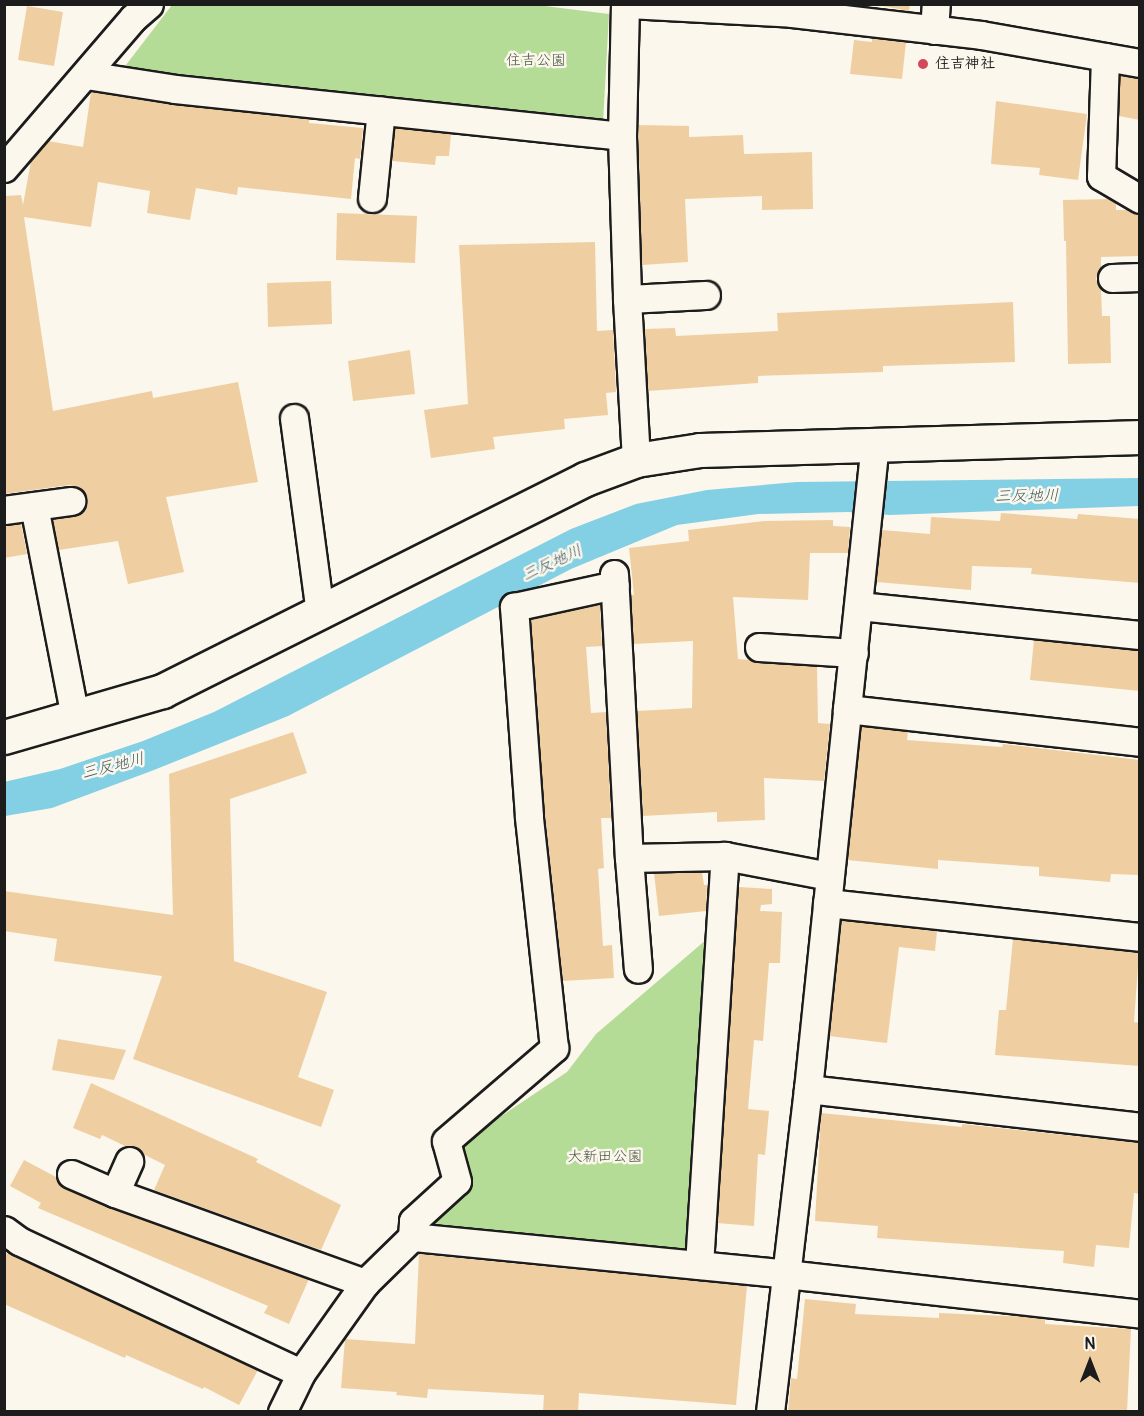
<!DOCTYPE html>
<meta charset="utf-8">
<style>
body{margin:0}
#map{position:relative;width:1144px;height:1416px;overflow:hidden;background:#fbf7ec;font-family:Pangolin,"Klee One",sans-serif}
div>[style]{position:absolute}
.green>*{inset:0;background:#b5dc97}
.water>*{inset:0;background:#83cfe3}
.building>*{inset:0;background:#efcfa1}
.roads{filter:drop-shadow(2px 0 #1c1c1c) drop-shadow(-2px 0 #1c1c1c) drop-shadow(0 2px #1c1c1c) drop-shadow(0 -2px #1c1c1c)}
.minor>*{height:27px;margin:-13.5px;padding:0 13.5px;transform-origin:13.5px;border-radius:13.5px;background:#fbf7ec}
.tertiary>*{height:33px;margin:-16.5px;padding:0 16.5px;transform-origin:16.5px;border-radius:16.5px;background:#fbf7ec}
.dots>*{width:16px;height:16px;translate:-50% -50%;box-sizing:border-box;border:3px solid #fbf7ec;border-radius:50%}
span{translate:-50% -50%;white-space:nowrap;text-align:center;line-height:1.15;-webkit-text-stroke:5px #fbf7ec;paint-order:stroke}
.park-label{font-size:15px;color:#4a5641}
.poi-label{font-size:15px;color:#1c1c1c;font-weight:700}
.left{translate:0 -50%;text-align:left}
.water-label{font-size:16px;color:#405b62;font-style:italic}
.frame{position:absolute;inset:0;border:6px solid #1c1c1c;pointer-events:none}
.north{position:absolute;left:1060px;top:1332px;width:60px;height:60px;-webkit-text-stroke:4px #fbf7ec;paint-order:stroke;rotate:0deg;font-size:16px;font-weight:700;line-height:24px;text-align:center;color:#1c1c1c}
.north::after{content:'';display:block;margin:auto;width:21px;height:27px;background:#1c1c1c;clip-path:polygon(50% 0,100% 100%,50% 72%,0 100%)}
</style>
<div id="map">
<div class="green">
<i style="clip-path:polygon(529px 4px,609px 14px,603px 123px,119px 74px,172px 5px)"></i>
<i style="clip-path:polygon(721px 927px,687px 1256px,444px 1233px,428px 1223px,455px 1147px,567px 1072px,596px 1034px)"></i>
</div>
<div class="water">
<i style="clip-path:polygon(1139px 478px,1139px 506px,890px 515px,848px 512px,758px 514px,677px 525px,571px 569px,288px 716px,154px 770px,52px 808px,5px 816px,4px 782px,60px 769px,143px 741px,214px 712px,571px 529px,636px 504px,707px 490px,797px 482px)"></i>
</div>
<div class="building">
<i style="clip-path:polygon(873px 4px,910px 4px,909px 11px)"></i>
<i style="clip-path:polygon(27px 6px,63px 12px,54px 66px,18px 60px)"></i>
<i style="clip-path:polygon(872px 38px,906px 42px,902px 79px,850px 74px,854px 40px,872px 42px)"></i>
<i style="clip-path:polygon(1120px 75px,1140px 78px,1140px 120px,1119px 116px)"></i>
<i style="clip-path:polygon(91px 92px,173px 105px,309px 119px,309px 123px,363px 128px,360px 159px,355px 158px,351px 199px,238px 187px,237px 195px,196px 188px,190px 220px,147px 213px,150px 191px,98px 182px,91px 227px,24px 217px,53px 411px,152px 391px,153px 398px,238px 382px,258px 482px,166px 497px,184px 572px,128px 584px,118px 541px,59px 550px,53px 519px,74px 516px,85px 507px,86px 498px,78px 487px,69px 485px,4px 494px,4px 196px,21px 195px,23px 205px,31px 161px,48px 141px,83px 147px)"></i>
<i style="clip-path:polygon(996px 101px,1087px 114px,1078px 180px,1039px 175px,1040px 168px,991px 164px)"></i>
<i style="clip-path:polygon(638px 125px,689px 126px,689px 137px,743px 135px,744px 154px,812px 152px,813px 209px,762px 210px,762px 196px,685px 199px,688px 262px,642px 265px)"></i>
<i style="clip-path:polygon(395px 128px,451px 134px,449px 156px,436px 156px,435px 165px,392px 161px)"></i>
<i style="clip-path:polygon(1110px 199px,1116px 203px,1116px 210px,1128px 210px,1140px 215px,1140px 256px,1101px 257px,1101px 267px,1096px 279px,1101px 289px,1102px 316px,1110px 316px,1111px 363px,1068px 364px,1066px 241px,1064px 241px,1063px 200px)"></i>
<i style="clip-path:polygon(337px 213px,417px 216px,415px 263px,336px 260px)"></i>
<i style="clip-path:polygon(595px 242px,597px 331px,613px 330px,616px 392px,606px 393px,608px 415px,564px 419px,565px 429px,493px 437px,495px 449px,431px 458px,424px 410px,468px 404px,459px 245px)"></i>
<i style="clip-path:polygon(331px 281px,332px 324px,268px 327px,267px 283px)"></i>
<i style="clip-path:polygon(1013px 302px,1015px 362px,883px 366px,883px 372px,758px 376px,758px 383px,648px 391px,644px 329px,675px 328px,676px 336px,778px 331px,777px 313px)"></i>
<i style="clip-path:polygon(410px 350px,415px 394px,353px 401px,348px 361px)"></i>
<i style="clip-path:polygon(1001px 513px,1077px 519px,1078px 514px,1140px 519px,1140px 583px,1031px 574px,1032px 568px,972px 566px,971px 590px,876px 582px,882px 530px,930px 534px,931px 517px,1000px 521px)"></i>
<i style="clip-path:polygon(833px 520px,833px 526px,850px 527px,848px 553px,810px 553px,808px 600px,733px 597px,738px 659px,817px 666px,818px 723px,830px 724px,824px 781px,764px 778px,765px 820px,717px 822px,717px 812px,643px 816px,637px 711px,692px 708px,693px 641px,633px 644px,631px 595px,634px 595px,629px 548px,689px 541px,688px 530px,764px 521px)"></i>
<i style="clip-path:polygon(21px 524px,27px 554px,4px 558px,4px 525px)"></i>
<i style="clip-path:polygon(600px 605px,602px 646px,586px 647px,591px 713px,606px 712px,611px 818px,601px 818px,604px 868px,598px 869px,603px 946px,612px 945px,614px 978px,563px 981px,545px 815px,531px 619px)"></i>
<i style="clip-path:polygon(1034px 640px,1140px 651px,1140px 691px,1030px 680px)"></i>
<i style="clip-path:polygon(861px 726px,908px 732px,907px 740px,1002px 747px,1003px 744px,1140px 760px,1140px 875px,1111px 874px,1110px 882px,1039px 876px,1039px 867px,938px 860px,938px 869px,847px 860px)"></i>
<i style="clip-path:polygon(293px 732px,307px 773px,230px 799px,234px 961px,327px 992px,298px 1077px,334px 1090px,321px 1127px,133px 1059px,162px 976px,54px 961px,57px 939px,4px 931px,4px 891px,173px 915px,169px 774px)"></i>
<i style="clip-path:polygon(702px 872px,704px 885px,707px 885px,706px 911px,659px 916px,654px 873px)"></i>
<i style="clip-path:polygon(739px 887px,772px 889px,772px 904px,761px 905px,760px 911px,782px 912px,780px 963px,769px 963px,763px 1041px,754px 1040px,748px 1109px,769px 1111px,765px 1155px,758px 1154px,754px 1226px,717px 1223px)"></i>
<i style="clip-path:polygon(841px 920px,937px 931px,935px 951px,899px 947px,887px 1043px,829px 1036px)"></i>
<i style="clip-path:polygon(1013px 939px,1139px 953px,1134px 1022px,1140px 1023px,1140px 1066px,995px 1055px,999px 1010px,1006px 1010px)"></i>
<i style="clip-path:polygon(58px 1039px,126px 1050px,114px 1080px,52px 1070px)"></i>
<i style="clip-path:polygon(91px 1083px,258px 1159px,256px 1162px,341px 1205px,321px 1250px,154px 1190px,165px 1165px,143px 1154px,135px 1146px,125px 1146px,102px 1135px,100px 1139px,73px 1128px)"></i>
<i style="clip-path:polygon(821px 1113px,962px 1127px,962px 1124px,1140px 1143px,1140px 1194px,1134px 1193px,1129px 1248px,1096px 1245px,1094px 1267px,1063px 1263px,1064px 1251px,877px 1238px,878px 1226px,815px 1221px)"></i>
<i style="clip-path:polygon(24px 1160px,56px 1177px,65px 1188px,109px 1207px,309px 1279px,289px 1324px,264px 1313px,268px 1306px,38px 1208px,41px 1203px,10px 1186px)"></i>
<i style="clip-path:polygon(4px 1252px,258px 1370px,239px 1405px,204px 1387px,203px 1389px,126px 1355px,125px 1358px,4px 1304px)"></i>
<i style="clip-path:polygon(419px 1254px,747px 1286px,736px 1405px,579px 1393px,578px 1412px,543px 1412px,544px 1395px,428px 1389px,427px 1398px,396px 1395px,397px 1392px,341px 1388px,345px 1339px,415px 1344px)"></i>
<i style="clip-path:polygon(805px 1299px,856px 1304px,855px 1314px,939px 1318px,939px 1313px,1028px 1317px,1045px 1319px,1045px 1324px,1131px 1329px,1127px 1412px,788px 1412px,791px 1378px,797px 1379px)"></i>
</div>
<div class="roads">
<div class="minor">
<i style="left:625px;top:4px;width:132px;rotate:91.3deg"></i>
<i style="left:622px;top:136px;width:163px;rotate:88.2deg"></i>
<i style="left:627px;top:299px;width:161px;rotate:86.8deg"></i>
<i style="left:628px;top:4px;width:164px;rotate:3.1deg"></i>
<i style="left:792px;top:13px;width:190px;rotate:6.6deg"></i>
<i style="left:981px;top:35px;width:161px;rotate:10deg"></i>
<i style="left:934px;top:30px;width:26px;rotate:-86deg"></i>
<i style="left:1105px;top:57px;width:119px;rotate:91.9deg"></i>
<i style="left:1101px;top:176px;width:45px;rotate:30.5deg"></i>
<i style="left:86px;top:75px;width:90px;rotate:8.9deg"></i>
<i style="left:175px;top:89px;width:449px;rotate:6deg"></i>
<i style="left:4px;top:168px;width:198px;rotate:-49.3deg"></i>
<i style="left:133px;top:18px;width:21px;rotate:-41deg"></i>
<i style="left:372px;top:198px;width:88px;rotate:-84.2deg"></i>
<i style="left:1112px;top:278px;width:28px;rotate:-2deg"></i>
<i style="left:627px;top:299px;width:79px;rotate:-2.9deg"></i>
<i style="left:294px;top:418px;width:198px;rotate:82.4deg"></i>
<i style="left:34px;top:506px;width:215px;rotate:79deg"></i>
<i style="left:4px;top:510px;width:68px;rotate:-7.7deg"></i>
<i style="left:614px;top:574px;width:284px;rotate:87deg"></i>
<i style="left:629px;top:858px;width:111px;rotate:85.4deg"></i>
<i style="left:859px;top:606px;width:282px;rotate:5.9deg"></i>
<i style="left:759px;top:647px;width:95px;rotate:3.6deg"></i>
<i style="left:847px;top:709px;width:266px;rotate:-84deg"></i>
<i style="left:629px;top:858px;width:96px;rotate:-1.2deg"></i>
<i style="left:725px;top:856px;width:106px;rotate:10.9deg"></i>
<i style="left:827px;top:903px;width:315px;rotate:6.2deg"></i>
<i style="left:808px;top:1089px;width:334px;rotate:6.5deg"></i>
<i style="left:71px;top:1174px;width:48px;rotate:23.4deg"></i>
<i style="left:115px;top:1193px;width:266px;rotate:19.8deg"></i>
<i style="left:115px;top:1193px;width:35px;rotate:-66deg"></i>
<i style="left:4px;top:1230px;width:19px;rotate:36deg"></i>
<i style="left:19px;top:1241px;width:311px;rotate:25.1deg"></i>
<i style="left:412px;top:1237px;width:16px;rotate:-86deg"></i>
<i style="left:413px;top:1221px;width:59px;rotate:-42.3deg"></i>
<i style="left:457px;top:1181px;width:41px;rotate:-105.4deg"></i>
<i style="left:446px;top:1141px;width:143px;rotate:-40.7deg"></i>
<i style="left:554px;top:1048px;width:233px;rotate:-96.2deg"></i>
<i style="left:529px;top:816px;width:210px;rotate:-94.1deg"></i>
<i style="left:514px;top:607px;width:103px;rotate:-12.3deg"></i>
<i style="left:699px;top:1265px;width:410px;rotate:-86.4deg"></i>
<i style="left:282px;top:1412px;width:43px;rotate:-64deg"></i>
<i style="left:301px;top:1373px;width:110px;rotate:-54.6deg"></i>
<i style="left:365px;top:1283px;width:66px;rotate:-44.4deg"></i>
<i style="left:412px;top:1237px;width:376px;rotate:5.6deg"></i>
<i style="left:786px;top:1274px;width:356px;rotate:6.4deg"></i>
<i style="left:770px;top:1412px;width:325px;rotate:-83.3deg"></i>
<i style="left:808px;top:1089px;width:382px;rotate:-84.1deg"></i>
<i style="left:847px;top:709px;width:295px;rotate:6.4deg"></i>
</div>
<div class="tertiary">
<i style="left:4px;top:737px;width:165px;rotate:-16.2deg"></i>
<i style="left:162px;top:691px;width:473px;rotate:-26.6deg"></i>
<i style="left:585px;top:479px;width:54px;rotate:-20.4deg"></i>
<i style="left:636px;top:460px;width:65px;rotate:-8.9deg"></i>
<i style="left:700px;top:450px;width:440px;rotate:-1.7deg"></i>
</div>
</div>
<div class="dots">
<i style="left:923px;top:64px;background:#d1495b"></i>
</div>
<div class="park-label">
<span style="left:536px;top:61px">住吉公園</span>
<span style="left:605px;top:1157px">大新田公園</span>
</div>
<div class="poi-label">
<span class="left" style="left:935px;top:64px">住吉神社</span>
</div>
<div class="water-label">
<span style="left:1027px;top:496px;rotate:-1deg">三反地川</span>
<span style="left:552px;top:563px;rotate:-25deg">三反地川</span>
<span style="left:113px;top:766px;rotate:-14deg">三反地川</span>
</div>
<div class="frame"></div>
<div class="north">N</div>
</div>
